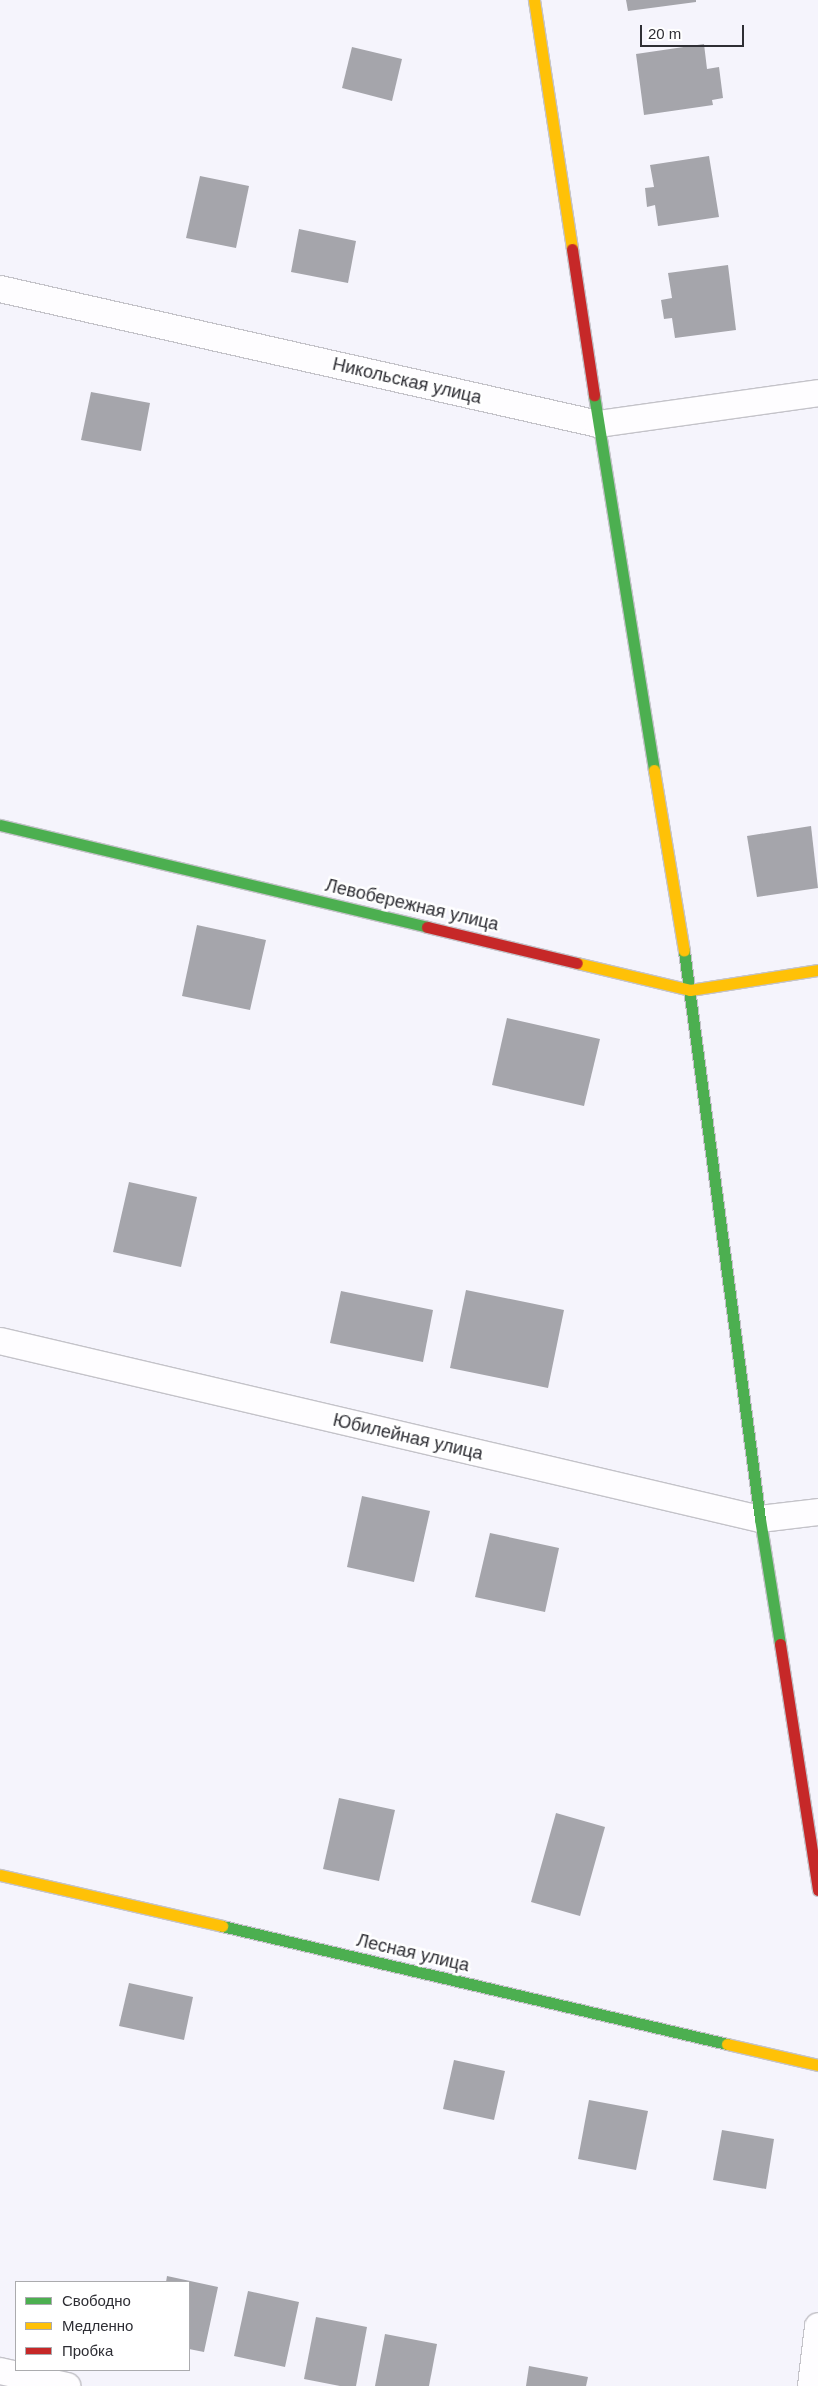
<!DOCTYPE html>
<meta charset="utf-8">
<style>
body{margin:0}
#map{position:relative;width:818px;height:2386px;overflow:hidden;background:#f5f4fc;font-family:Helvetica,sans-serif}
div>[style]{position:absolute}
.building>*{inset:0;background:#a5a5ab}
.roads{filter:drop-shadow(1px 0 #c4c3c9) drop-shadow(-1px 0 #c4c3c9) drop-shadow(0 1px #c4c3c9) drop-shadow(0 -1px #c4c3c9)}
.street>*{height:26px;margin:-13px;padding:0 13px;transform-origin:13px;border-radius:13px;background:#fefdff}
.fast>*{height:11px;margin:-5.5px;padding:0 5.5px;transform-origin:5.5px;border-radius:5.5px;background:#4caf50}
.slow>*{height:11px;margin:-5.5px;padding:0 5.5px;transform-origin:5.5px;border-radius:5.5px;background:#ffc107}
.jam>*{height:11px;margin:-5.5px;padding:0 5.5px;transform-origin:5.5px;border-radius:5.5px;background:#c62828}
span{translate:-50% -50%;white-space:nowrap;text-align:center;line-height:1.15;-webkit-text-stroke:5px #fff;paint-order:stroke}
.street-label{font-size:18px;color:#2e2e34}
.legend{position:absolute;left:15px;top:2281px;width:175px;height:90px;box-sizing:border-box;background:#fff;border:1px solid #ababae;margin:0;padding:6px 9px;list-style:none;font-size:15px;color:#2e2e34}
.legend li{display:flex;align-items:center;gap:10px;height:25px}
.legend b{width:25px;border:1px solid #ababae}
.scale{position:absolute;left:640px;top:25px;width:104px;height:22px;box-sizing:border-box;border:2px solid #2e2e34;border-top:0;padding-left:6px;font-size:15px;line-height:18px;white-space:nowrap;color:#2e2e34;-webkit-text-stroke:4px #fff;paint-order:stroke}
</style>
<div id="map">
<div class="building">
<i style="clip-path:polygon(626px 0,696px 0,696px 2px,628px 11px)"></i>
<i style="clip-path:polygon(704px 44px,707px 69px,719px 67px,723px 98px,712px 100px,713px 105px,644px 115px,636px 54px)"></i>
<i style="clip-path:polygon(352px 47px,402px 59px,392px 101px,342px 88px)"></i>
<i style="clip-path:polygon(709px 156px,719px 217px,658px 226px,655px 205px,647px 207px,645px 188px,654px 187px,650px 165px)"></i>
<i style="clip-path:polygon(200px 176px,249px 186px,236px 248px,186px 238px)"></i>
<i style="clip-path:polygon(299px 229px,356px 241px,348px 283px,291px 272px)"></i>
<i style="clip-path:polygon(728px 265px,736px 330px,675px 338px,672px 318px,664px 319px,661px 300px,672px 298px,668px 273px)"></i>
<i style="clip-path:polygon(91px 392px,150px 403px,141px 451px,81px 440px)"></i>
<i style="clip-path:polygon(811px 826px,818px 888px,757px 897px,747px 836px)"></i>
<i style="clip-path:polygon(197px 925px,266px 940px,250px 1010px,182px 996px)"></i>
<i style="clip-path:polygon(507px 1018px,600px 1039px,584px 1106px,492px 1085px)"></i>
<i style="clip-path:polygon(129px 1182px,197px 1197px,181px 1267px,113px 1252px)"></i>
<i style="clip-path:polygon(466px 1290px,564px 1310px,548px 1388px,450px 1368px)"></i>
<i style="clip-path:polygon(341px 1291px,433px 1310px,423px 1362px,330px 1343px)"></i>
<i style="clip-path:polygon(362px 1496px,430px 1511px,414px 1582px,347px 1567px)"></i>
<i style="clip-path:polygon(490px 1533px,559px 1548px,545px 1612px,475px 1597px)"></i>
<i style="clip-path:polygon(339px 1798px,395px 1810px,379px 1881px,323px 1869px)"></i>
<i style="clip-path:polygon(556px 1813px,605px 1827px,580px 1916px,531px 1902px)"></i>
<i style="clip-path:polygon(129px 1983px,193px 1997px,184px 2040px,119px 2026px)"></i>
<i style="clip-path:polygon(454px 2060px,505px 2071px,494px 2120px,443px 2109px)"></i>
<i style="clip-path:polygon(589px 2100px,648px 2111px,636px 2170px,578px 2159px)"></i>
<i style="clip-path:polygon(722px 2130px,774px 2139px,766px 2189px,713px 2180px)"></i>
<i style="clip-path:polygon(167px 2276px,218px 2287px,204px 2352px,189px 2349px,189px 2282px,166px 2282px)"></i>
<i style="clip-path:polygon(248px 2291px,299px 2302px,285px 2367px,234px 2356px)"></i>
<i style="clip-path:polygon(316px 2317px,367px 2327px,356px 2386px,340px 2386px,304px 2379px)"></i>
<i style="clip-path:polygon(385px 2334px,437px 2344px,429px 2386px,375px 2386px)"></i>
<i style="clip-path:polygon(529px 2366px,588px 2377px,586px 2386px,526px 2386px)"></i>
</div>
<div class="roads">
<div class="street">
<i style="left:0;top:289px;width:613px;rotate:12.72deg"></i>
<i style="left:598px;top:424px;width:222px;rotate:-8deg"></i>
<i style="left:0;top:1341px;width:781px;rotate:13.18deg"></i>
<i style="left:760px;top:1519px;width:58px;rotate:-6.9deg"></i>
<i style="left:0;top:2371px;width:69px;rotate:12.6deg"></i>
<i style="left:811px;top:2386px;width:60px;rotate:-83.3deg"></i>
</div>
<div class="fast">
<i style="left:594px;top:395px;width:380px;rotate:80.9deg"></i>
<i style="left:0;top:825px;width:439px;rotate:13.4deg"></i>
<i style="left:684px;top:951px;width:573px;rotate:82.38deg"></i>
<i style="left:760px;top:1519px;width:127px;rotate:80.9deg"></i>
<i style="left:222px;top:1926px;width:519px;rotate:13.15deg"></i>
</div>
<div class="slow">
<i style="left:534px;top:0;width:252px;rotate:81.3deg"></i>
<i style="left:654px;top:770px;width:183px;rotate:80.6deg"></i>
<i style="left:577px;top:963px;width:116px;rotate:13.4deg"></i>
<i style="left:690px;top:990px;width:130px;rotate:-8.9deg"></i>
<i style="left:0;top:1875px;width:228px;rotate:12.9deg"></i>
<i style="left:727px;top:2044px;width:93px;rotate:13deg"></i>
</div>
<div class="jam">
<i style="left:572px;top:249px;width:148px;rotate:81.4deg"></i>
<i style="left:427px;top:927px;width:154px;rotate:13.5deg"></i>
<i style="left:780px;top:1644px;width:249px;rotate:81.2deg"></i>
</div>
</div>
<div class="street-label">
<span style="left:407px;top:381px;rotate:13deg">Никольская улица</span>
<span style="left:412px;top:905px;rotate:13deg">Левобережная улица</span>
<span style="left:408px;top:1437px;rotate:13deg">Юбилейная улица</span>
<span style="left:413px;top:1953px;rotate:13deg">Лесная улица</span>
</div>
<ul class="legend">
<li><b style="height:6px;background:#4caf50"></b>Свободно</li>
<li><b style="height:6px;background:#ffc107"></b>Медленно</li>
<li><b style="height:6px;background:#c62828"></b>Пробка</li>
</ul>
<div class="scale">20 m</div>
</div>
